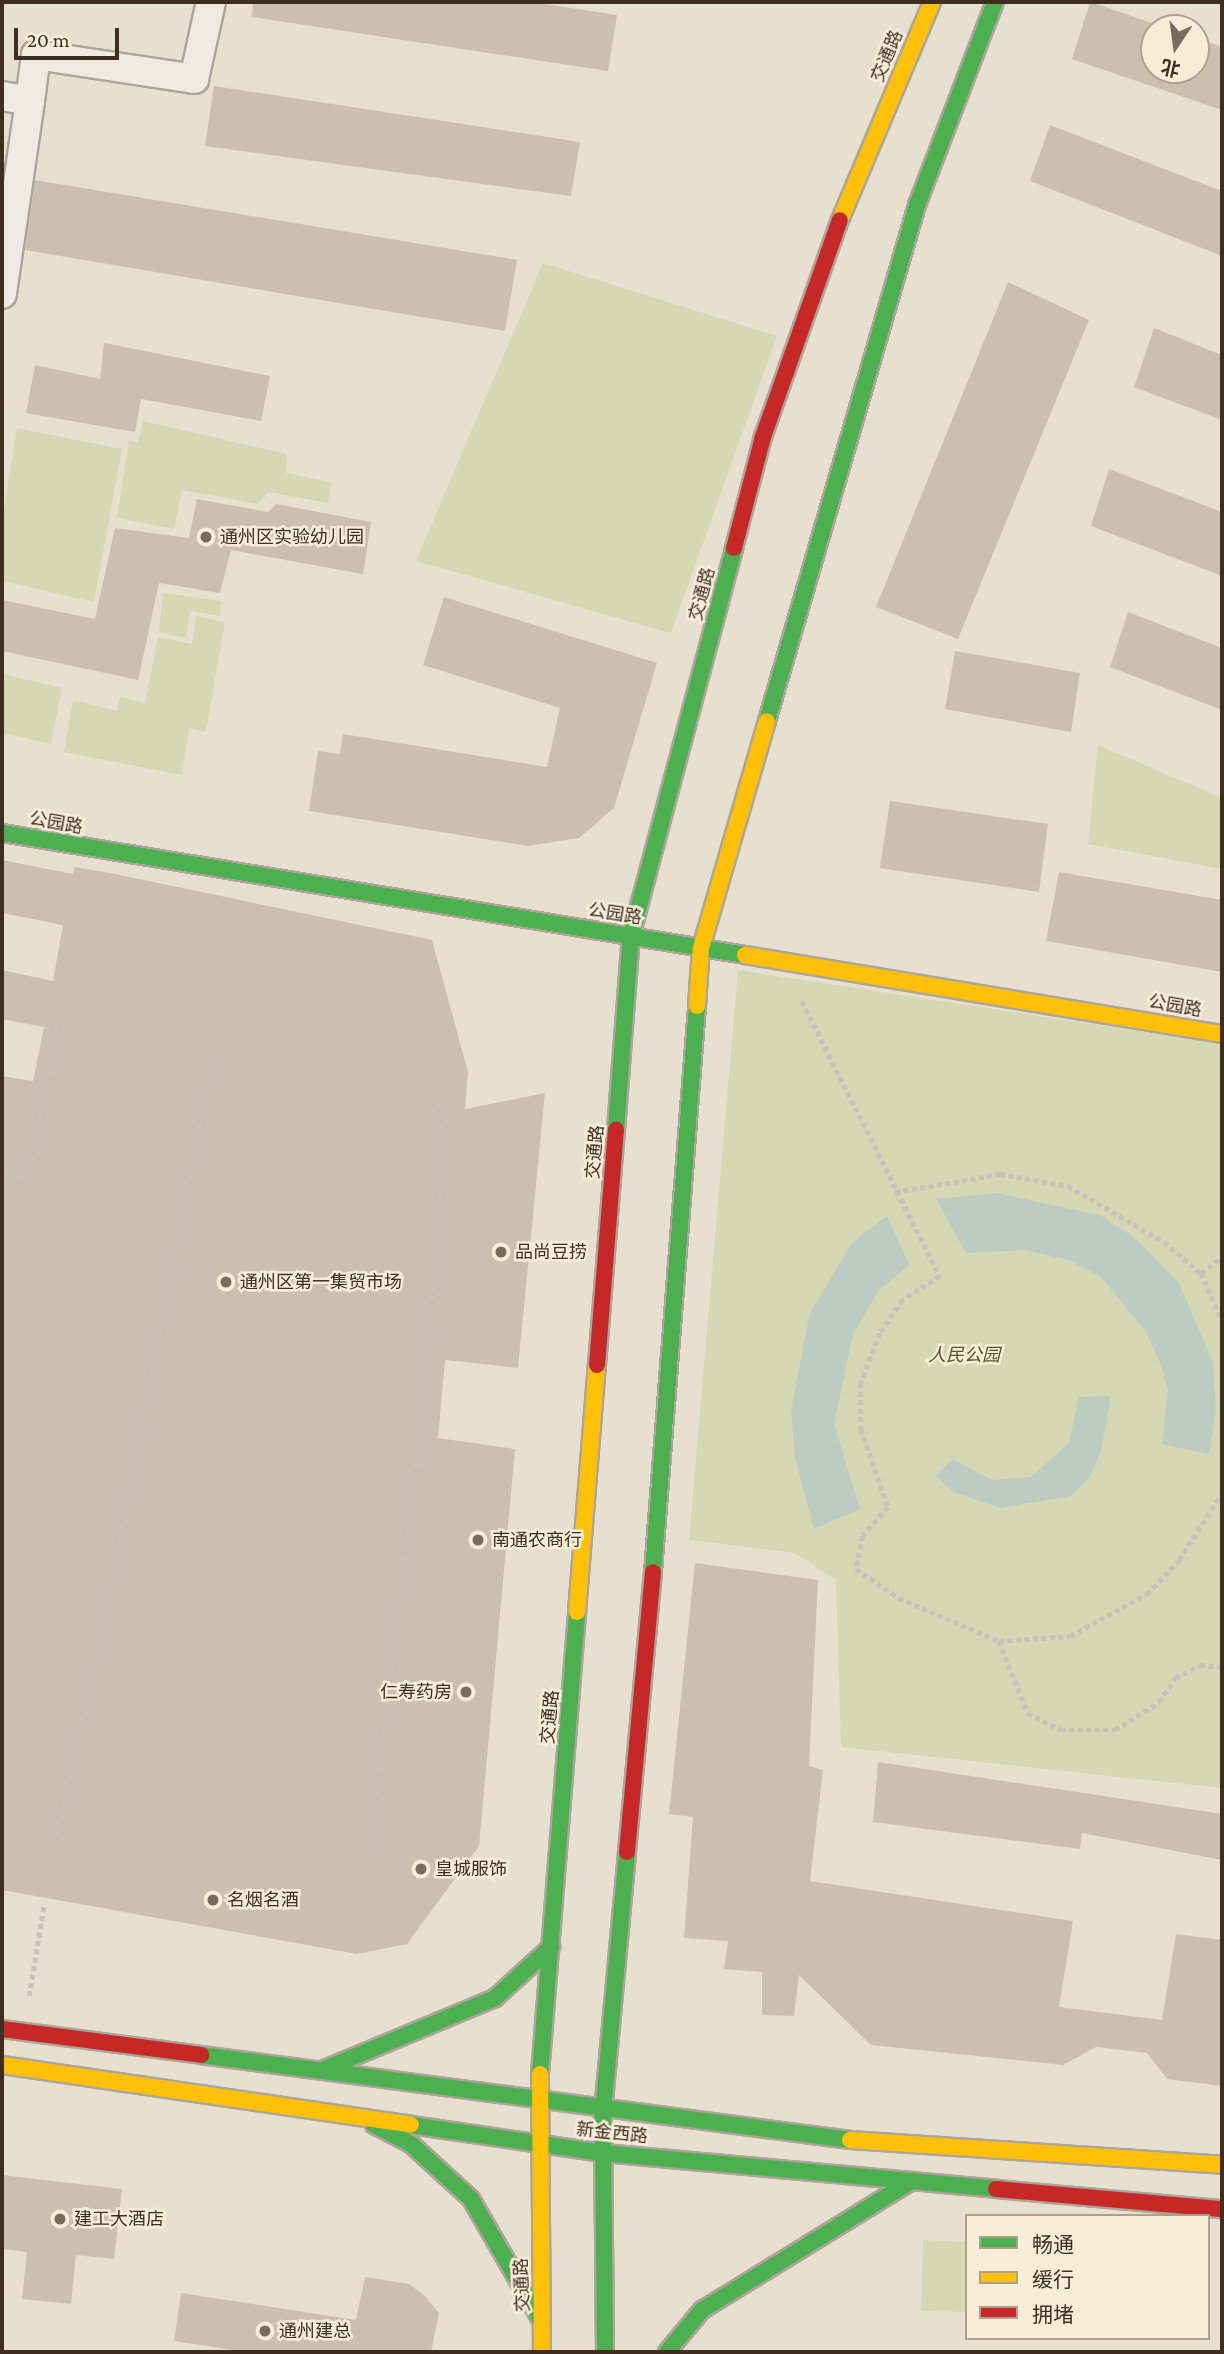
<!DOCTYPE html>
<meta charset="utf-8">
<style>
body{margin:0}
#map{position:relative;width:1224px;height:2354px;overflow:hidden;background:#e7e0d1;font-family:"Crimson Pro","Noto Sans SC",serif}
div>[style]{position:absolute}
.green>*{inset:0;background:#d6d7b3}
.water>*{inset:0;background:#bcccc2}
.building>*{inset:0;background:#cbbfb2}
.path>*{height:4.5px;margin-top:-2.25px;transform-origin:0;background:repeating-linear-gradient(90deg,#c8c2b9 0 5px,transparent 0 8.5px)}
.roads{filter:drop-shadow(2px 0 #ada599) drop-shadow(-2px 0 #ada599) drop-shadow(0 2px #ada599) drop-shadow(0 -2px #ada599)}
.street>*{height:28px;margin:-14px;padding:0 14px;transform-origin:14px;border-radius:14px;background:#efebe3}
.fast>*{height:16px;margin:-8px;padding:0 8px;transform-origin:8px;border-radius:8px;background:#4caf50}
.slow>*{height:16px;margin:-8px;padding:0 8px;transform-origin:8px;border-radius:8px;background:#ffc107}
.jam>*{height:16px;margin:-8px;padding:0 8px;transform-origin:8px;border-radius:8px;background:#c62828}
.dots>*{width:19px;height:19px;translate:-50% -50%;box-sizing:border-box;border:4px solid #f7eed8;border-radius:50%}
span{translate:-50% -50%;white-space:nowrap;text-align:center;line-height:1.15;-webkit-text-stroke:5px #f7eed8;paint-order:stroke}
.street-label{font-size:18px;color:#3d2e20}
.poi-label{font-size:18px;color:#3d2e20}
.left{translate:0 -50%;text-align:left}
.right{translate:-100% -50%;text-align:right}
.park-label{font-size:18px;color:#4d5a26;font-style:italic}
.frame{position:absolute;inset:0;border:4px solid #3d2e20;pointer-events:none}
.legend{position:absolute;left:965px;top:2214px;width:245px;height:126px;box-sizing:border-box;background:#f7eed8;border:2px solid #ada18e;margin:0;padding:9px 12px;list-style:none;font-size:21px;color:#3d2e20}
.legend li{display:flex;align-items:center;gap:14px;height:35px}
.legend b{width:35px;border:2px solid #ada18e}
.north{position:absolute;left:1140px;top:14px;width:70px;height:70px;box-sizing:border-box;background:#f7eed8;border:2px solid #ada18e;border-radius:50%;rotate:193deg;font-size:19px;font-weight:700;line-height:28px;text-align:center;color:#3d2e20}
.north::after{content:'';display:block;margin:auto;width:24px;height:32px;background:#786c5e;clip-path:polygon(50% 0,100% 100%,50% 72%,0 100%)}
.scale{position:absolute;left:14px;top:28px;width:105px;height:32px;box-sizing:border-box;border:4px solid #3d2e20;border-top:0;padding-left:9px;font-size:21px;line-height:24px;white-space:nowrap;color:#3d2e20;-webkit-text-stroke:5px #f7eed8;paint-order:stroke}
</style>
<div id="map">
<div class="green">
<i style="clip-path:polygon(543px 263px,777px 336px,671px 633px,416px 561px)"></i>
<i style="clip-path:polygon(143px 421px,287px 454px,286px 473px,331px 482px,328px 503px,269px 492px,258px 504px,182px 490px,174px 529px,117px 518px,129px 440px,138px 443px)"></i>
<i style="clip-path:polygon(17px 428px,122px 449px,94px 602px,2px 581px,2px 521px)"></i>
<i style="clip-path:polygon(163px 593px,221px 601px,220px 616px,190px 611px,186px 638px,159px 632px)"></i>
<i style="clip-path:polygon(196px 616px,225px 622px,206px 732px,189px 728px,182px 775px,64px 752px,73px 700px,117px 711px,120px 697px,145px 703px,158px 637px,192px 644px)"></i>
<i style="clip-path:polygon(2px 674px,62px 688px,51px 744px,2px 733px)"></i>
<i style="clip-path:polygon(1098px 745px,1222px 798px,1222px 869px,1088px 844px)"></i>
<i style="clip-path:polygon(738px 970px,1222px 1044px,1222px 1788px,841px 1747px,836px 1580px,795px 1553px,689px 1540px)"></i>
<i style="clip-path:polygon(923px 2240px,967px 2242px,967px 2312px,921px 2311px)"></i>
</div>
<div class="water">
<i style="clip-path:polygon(998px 1193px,1102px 1216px,1135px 1238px,1179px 1283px,1213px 1363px,1216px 1410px,1209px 1454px,1162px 1444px,1168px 1390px,1161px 1365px,1146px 1332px,1101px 1277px,1069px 1260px,1024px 1250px,966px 1253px,936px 1199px)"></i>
<i style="clip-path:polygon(887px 1216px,909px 1265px,879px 1290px,853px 1334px,834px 1424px,860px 1509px,814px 1529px,795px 1458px,791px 1410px,810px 1313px,852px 1243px)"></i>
<i style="clip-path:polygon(1111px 1396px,1101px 1451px,1090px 1477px,1071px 1496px,1000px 1508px,954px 1492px,935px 1476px,953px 1459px,992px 1480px,1031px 1477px,1069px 1443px,1079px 1397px)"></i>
</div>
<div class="building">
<i style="clip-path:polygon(253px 2px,532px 2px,617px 15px,608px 71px,252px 17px)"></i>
<i style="clip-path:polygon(1090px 2px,1167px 28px,1154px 28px,1154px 70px,1196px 70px,1196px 38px,1222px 47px,1222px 110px,1072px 59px)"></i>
<i style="clip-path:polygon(214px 86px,580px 142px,571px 196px,205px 146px)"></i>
<i style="clip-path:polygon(1050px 125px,1222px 191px,1222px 256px,1030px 181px)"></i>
<i style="clip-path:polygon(35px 180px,517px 260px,505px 331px,25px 250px)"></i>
<i style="clip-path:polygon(1008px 282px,1089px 320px,958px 639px,876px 607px)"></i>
<i style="clip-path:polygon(1154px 328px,1222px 355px,1222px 420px,1134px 387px)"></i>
<i style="clip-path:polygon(104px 343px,270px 376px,261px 421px,141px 399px,135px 432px,26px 413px,35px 365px,100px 379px)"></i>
<i style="clip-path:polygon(1109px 469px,1222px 512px,1222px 576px,1091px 526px)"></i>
<i style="clip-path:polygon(197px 499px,268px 512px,276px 504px,371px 522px,363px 574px,231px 550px,220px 593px,159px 583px,138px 680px,2px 651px,2px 600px,95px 619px,115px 528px,189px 538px)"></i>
<i style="clip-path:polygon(444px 597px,657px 663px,614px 808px,579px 838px,528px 846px,309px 811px,318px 751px,340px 754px,343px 734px,547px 767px,560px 708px,423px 665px)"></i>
<i style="clip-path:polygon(1128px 612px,1222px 648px,1222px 710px,1110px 667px)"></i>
<i style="clip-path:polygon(955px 651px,1080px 673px,1071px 732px,945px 709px)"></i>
<i style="clip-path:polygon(890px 801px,1048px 824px,1039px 892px,880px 868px)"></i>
<i style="clip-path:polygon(2px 860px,73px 874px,75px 867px,115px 874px,432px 940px,468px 1072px,465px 1109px,545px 1093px,518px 1368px,445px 1360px,438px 1438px,515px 1449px,479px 1846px,407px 1944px,357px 1954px,2px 1890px,2px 1076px,33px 1081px,44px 1027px,2px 1019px,2px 970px,53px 981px,63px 925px,2px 913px)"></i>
<i style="clip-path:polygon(1059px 872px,1222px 900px,1222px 972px,1046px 941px)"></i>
<i style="clip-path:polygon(695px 1563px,818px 1580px,809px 1766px,823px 1770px,810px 1881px,1073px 1921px,1059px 2007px,1162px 2020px,1176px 1934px,1222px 1940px,1222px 2086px,1167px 2079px,1147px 2053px,1096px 2047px,1063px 2065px,871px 2045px,799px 1975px,794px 2016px,762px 2015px,762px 1972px,724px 1969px,728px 1941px,684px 1938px,693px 1817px,669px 1814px)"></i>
<i style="clip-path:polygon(878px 1762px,1222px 1814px,1222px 1860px,1082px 1833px,1080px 1849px,873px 1822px)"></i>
<i style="clip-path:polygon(2px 2175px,122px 2189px,114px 2259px,76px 2255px,71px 2304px,22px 2299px,27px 2252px,2px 2249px)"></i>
<i style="clip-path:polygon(365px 2277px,409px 2284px,425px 2296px,439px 2313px,431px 2352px,246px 2352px,174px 2341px,181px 2293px,356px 2320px)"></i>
</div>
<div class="path">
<i style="left:802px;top:1001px;width:308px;rotate:63.4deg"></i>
<i style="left:940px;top:1276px;width:44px;rotate:147deg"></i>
<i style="left:903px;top:1300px;width:40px;rotate:124.9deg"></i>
<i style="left:880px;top:1333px;width:53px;rotate:110.8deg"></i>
<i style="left:861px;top:1383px;width:46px;rotate:90deg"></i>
<i style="left:861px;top:1429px;width:83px;rotate:70.9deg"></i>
<i style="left:888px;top:1507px;width:38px;rotate:131deg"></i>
<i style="left:863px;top:1536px;width:34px;rotate:102deg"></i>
<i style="left:856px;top:1569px;width:52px;rotate:34deg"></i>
<i style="left:899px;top:1598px;width:109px;rotate:23.3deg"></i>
<i style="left:999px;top:1641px;width:71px;rotate:-4deg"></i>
<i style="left:1070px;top:1636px;width:88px;rotate:-28.6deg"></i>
<i style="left:1147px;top:1594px;width:47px;rotate:-46.7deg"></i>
<i style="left:1179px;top:1560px;width:80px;rotate:-57.3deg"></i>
<i style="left:2px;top:1171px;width:27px;rotate:10deg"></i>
<i style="left:29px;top:1176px;width:164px;rotate:-79.8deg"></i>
<i style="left:895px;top:1192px;width:107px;rotate:-9.7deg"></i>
<i style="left:1000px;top:1174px;width:69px;rotate:10deg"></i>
<i style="left:1068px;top:1186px;width:111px;rotate:30.3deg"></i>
<i style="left:1164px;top:1242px;width:48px;rotate:40deg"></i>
<i style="left:1201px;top:1273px;width:51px;rotate:65.9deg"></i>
<i style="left:1201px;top:1273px;width:26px;rotate:-37deg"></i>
<i style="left:999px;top:1641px;width:78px;rotate:68.1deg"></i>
<i style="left:1028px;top:1713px;width:37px;rotate:27deg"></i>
<i style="left:1061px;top:1730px;width:54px"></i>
<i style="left:1115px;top:1730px;width:52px;rotate:-32.5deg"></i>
<i style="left:1159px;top:1702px;width:29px;rotate:-56deg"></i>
<i style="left:1175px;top:1678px;width:28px;rotate:-27deg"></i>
<i style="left:1200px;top:1665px;width:22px;rotate:5deg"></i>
<i style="left:54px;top:1845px;width:187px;rotate:-77deg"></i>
<i style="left:96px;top:1663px;width:625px;rotate:-79.12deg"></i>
<i style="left:369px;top:1856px;width:465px;rotate:-83.2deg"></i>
<i style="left:424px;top:1394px;width:282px;rotate:-85.5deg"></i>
<i style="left:446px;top:1113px;width:32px;rotate:-125deg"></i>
<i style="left:29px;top:1996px;width:93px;rotate:-80.7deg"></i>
</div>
<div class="roads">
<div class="street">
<i style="left:2px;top:96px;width:28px;rotate:10deg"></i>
<i style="left:30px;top:101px;width:195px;rotate:98.3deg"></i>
<i style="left:30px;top:101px;width:46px;rotate:-82.6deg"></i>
<i style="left:36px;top:55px;width:160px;rotate:8.6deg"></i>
<i style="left:194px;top:79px;width:79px;rotate:-77.6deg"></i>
</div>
<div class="fast">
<i style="left:767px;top:721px;width:537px;rotate:-73.79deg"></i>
<i style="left:917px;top:205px;width:217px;rotate:-69deg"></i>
<i style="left:2px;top:833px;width:753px;rotate:9.32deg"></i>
<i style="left:616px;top:1130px;width:195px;rotate:-85.6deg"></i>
<i style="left:631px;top:936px;width:401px;rotate:-75.1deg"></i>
<i style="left:653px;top:1572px;width:568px;rotate:-85.55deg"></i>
<i style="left:201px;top:2055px;width:655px;rotate:7.46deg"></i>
<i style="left:322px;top:2070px;width:187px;rotate:-22.6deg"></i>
<i style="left:495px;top:1998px;width:76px;rotate:-42.3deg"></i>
<i style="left:540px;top:2074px;width:463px;rotate:-85.4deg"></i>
<i style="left:374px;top:2125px;width:42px;rotate:27.2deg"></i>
<i style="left:411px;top:2144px;width:81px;rotate:42.5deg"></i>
<i style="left:471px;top:2199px;width:142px;rotate:60deg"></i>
<i style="left:411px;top:2125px;width:194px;rotate:8.3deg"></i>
<i style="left:603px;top:2153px;width:395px;rotate:5.2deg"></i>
<i style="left:605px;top:2352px;width:240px;rotate:-90.5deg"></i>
<i style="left:603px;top:2112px;width:261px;rotate:-84.7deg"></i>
<i style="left:667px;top:2352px;width:55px;rotate:-50.2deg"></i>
<i style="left:702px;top:2310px;width:246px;rotate:-31.6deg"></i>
</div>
<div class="slow">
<i style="left:840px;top:220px;width:237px;rotate:-67.1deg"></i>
<i style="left:745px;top:955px;width:483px;rotate:9.4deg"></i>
<i style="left:697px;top:1006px;width:58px;rotate:-86.1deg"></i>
<i style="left:701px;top:948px;width:236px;rotate:-73.8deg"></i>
<i style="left:577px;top:1612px;width:248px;rotate:-85.4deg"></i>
<i style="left:2px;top:2065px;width:413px;rotate:8.3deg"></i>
<i style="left:540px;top:2074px;width:278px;rotate:89.6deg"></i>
<i style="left:850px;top:2140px;width:373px;rotate:3.8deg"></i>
</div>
<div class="jam">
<i style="left:734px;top:548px;width:115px;rotate:-75.4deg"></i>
<i style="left:763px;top:437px;width:230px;rotate:-70.5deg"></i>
<i style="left:597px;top:1365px;width:236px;rotate:-85.4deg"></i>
<i style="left:627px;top:1852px;width:281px;rotate:-84.7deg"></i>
<i style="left:2px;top:2029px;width:201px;rotate:7.4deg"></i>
<i style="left:996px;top:2189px;width:227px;rotate:5.1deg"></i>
</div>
</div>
<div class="dots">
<i style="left:206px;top:537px;background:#786c5e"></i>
<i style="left:501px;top:1252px;background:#786c5e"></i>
<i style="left:226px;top:1282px;background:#786c5e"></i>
<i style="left:478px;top:1540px;background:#786c5e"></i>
<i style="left:466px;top:1692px;background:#786c5e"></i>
<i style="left:421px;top:1869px;background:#786c5e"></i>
<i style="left:213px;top:1900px;background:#786c5e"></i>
<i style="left:60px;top:2219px;background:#786c5e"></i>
<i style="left:265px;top:2331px;background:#786c5e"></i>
</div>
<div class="street-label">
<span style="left:887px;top:56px;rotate:-67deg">交通路</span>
<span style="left:702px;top:594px;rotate:-75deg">交通路</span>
<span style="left:56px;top:823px;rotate:10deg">公园路</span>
<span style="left:615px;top:914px;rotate:9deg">公园路</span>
<span style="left:1175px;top:1006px;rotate:10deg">公园路</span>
<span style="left:595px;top:1152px;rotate:-85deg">交通路</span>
<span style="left:550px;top:1717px;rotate:-85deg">交通路</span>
<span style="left:612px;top:2133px;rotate:6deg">新金西路</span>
<span style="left:522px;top:2285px;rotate:-92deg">交通路</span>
</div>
<div class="poi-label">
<span class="left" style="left:220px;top:537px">通州区实验幼儿园</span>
<span class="left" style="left:515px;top:1252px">品尚豆捞</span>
<span class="left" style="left:240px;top:1282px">通州区第一集贸市场</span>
<span class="left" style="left:492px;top:1540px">南通农商行</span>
<span class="right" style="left:452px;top:1692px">仁寿药房</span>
<span class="left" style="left:435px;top:1869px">皇城服饰</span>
<span class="left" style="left:227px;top:1900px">名烟名酒</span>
<span class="left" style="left:74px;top:2219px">建工大酒店</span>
<span class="left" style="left:279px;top:2331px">通州建总</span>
</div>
<div class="park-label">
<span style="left:964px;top:1355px">人民公园</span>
</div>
<div class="frame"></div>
<ul class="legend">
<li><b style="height:9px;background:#4caf50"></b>畅通</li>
<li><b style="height:9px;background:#ffc107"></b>缓行</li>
<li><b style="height:9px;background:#c62828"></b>拥堵</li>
</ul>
<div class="north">北</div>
<div class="scale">20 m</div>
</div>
